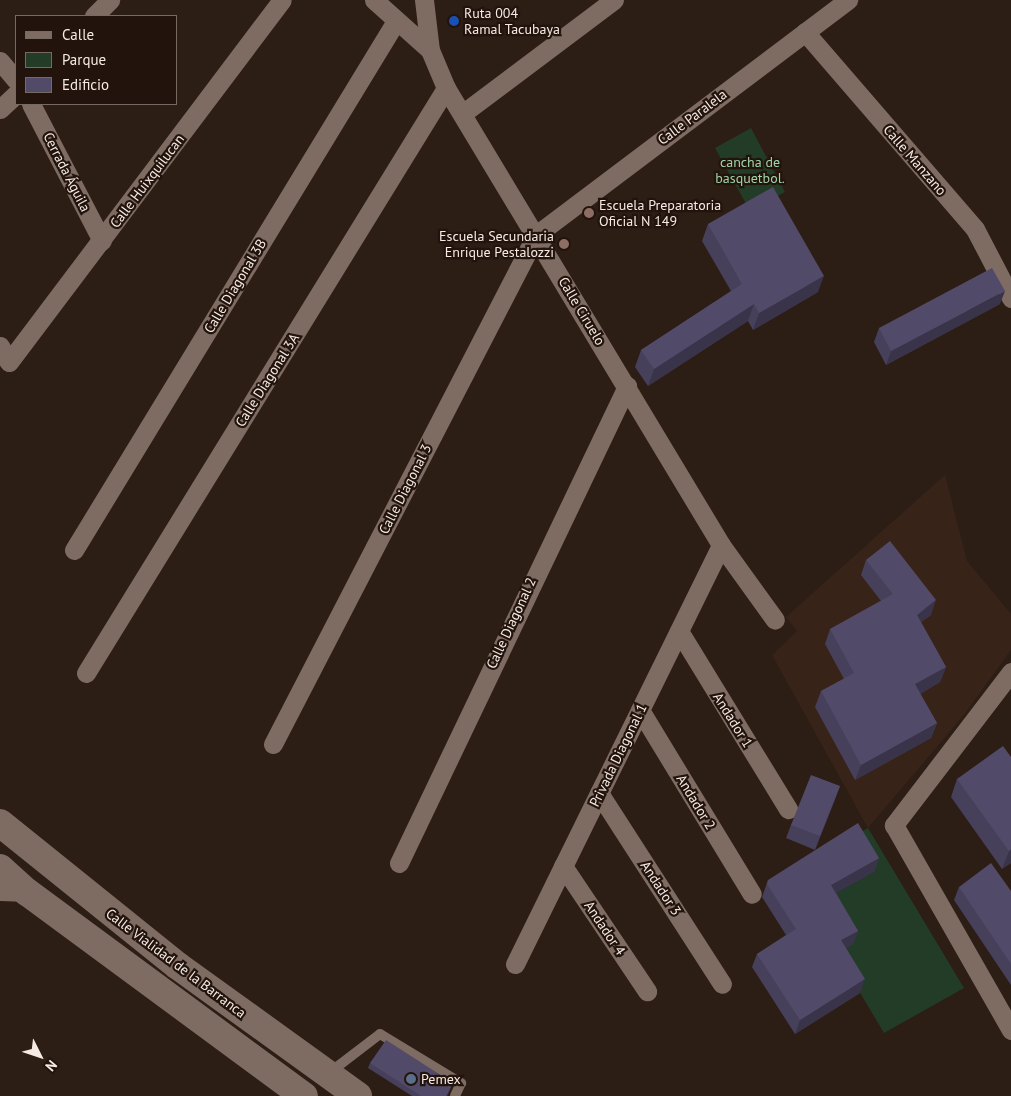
<!DOCTYPE html>
<meta charset="utf-8">
<style>
body{margin:0}
#map{position:relative;width:1011px;height:1096px;overflow:hidden;background:#2c1d15;font-family:"PT Sans",sans-serif}
div>[style]{position:absolute}
.built>*{inset:0;background:#382318}
.green>*{inset:0;background:#223c27}
.lane>*{height:10px;margin:-5px;padding:0 5px;transform-origin:5px;border-radius:5px;background:#7e6b61}
.street>*{height:19px;margin:-9.5px;padding:0 9.5px;transform-origin:9.5px;border-radius:9.5px;background:#7e6b61}
.secondary>*{height:28px;margin:-14px;padding:0 14px;transform-origin:14px;border-radius:14px;background:#7e6b61}
.wall>*{inset:0;background:#47405a}
.shaded-wall>*{inset:0;background:#39344a}
.building>*{inset:0;background:#524a69}
.dots>*{width:14px;height:14px;translate:-50% -50%;box-sizing:border-box;border:2px solid #22140c;border-radius:50%}
span{translate:-50% -50%;white-space:nowrap;text-align:center;line-height:1.15;-webkit-text-stroke:4.5px #22140c;paint-order:stroke}
.poi-label{font-size:14px;color:#f5eae4}
.left{translate:0 -50%;text-align:left}
.right{translate:-100% -50%;text-align:right}
.street-label{font-size:14px;color:#f5eae4}
.park-label{font-size:14px;color:#a0d4a8}
.legend{position:absolute;left:15px;top:15px;width:162px;height:90px;box-sizing:border-box;background:#22140c;border:1px solid #766a62;margin:0;padding:6px 9px;list-style:none;font-size:15px;color:#f5eae4}
.legend li{display:flex;align-items:center;gap:10px;height:25px}
.legend b{width:25px;border:1px solid #766a62}
.north{position:absolute;left:15px;top:1031px;width:50px;height:50px;-webkit-text-stroke:4px #22140c;paint-order:stroke;rotate:131deg;font-size:14px;font-weight:700;line-height:20px;text-align:center;color:#f5eae4}
.north::after{content:'';display:block;margin:auto;width:18px;height:22px;background:#f5eae4;clip-path:polygon(50% 0,100% 100%,50% 72%,0 100%)}
</style>
<div id="map">
<div class="built">
<i style="clip-path:polygon(945px 475px,967px 561px,1011px 614px,1011px 650px,963px 716px,868px 828px,772px 655px,797px 631px,786px 617px)"></i>
</div>
<div class="green">
<i style="clip-path:polygon(751px 128px,785px 192px,750px 211px,715px 148px)"></i>
<i style="clip-path:polygon(868px 828px,964px 988px,884px 1033px,837px 954px,826px 899px,874px 872px,853px 837px)"></i>
</div>
<div class="lane">
<i style="left:329px;top:1073px;width:64px;rotate:-37.4deg"></i>
<i style="left:380px;top:1034px;width:95px;rotate:31.2deg"></i>
<i style="left:461px;top:1083px;width:14px;rotate:115deg"></i>
</div>
<div class="street">
<i style="left:374px;top:0;width:75px;rotate:41.8deg"></i>
<i style="left:424px;top:0;width:50px;rotate:83.2deg"></i>
<i style="left:430px;top:50px;width:41px;rotate:67.2deg"></i>
<i style="left:446px;top:88px;width:533px;rotate:58.96deg"></i>
<i style="left:721px;top:545px;width:92px;rotate:54.2deg"></i>
<i style="left:94px;top:16px;width:23px;rotate:-45deg"></i>
<i style="left:805px;top:32px;width:260px;rotate:49.2deg"></i>
<i style="left:975px;top:229px;width:78px;rotate:62.4deg"></i>
<i style="left:0;top:61px;width:25px;rotate:50deg"></i>
<i style="left:31px;top:104px;width:154px;rotate:62.6deg"></i>
<i style="left:0;top:109px;width:22px;rotate:-43deg"></i>
<i style="left:462px;top:114px;width:190px;rotate:-36.9deg"></i>
<i style="left:0;top:346px;width:18px;rotate:61deg"></i>
<i style="left:9px;top:362px;width:453px;rotate:-53deg"></i>
<i style="left:74px;top:550px;width:619px;rotate:-58.67deg"></i>
<i style="left:679px;top:631px;width:209px;rotate:58.5deg"></i>
<i style="left:1011px;top:672px;width:193px;rotate:127.4deg"></i>
<i style="left:894px;top:825px;width:236px;rotate:60.3deg"></i>
<i style="left:86px;top:673px;width:687px;rotate:-58.39deg"></i>
<i style="left:640px;top:710px;width:215px;rotate:58.7deg"></i>
<i style="left:273px;top:744px;width:573px;rotate:-62.67deg"></i>
<i style="left:536px;top:235px;width:391px;rotate:-37deg"></i>
<i style="left:599px;top:793px;width:227px;rotate:57.2deg"></i>
<i style="left:399px;top:863px;width:529px;rotate:-64.45deg"></i>
<i style="left:563px;top:866px;width:151px;rotate:56.1deg"></i>
<i style="left:0;top:891px;width:27px;rotate:2deg"></i>
<i style="left:515px;top:964px;width:467px;rotate:-63.8deg"></i>
</div>
<div class="secondary">
<i style="left:0;top:823px;width:228px;rotate:38.8deg"></i>
<i style="left:178px;top:966px;width:222px;rotate:35.8deg"></i>
<i style="left:0;top:868px;width:36px;rotate:42deg"></i>
<i style="left:27px;top:892px;width:344px;rotate:36.4deg"></i>
</div>
<div class="wall">
<i style="clip-path:polygon(708px 224px,818px 292px,753px 330px,748px 321px,648px 386px,635px 367px,641px 350px,731px 291px,702px 241px)"></i>
<i style="clip-path:polygon(1000px 304px,886px 365px,874px 342px,879px 328px)"></i>
<i style="clip-path:polygon(866px 560px,931px 615px,921px 622px,946px 667px,940px 682px,920px 694px,937px 723px,931px 738px,855px 780px,815px 707px,821px 691px,844px 679px,825px 644px,830px 629px,881px 601px,861px 575px)"></i>
<i style="clip-path:polygon(1011px 757px,1011px 863px,1002px 869px,951px 797px,957px 779px)"></i>
<i style="clip-path:polygon(840px 786px,815px 850px,786px 838px,791px 825px)"></i>
<i style="clip-path:polygon(879px 858px,874px 872px,836px 893px,858px 931px,853px 944px,846px 948px,860px 993px,795px 1034px,752px 967px,757px 954px,786px 935px,762px 897px,768px 880px)"></i>
<i style="clip-path:polygon(959px 887px,1011px 891px,1011px 985px,954px 900px)"></i>
<i style="clip-path:polygon(370px 1063px,453px 1083px,447px 1096px,412px 1096px,368px 1068px)"></i>
</div>
<div class="shaded-wall">
<i style="clip-path:polygon(824px 276px,818px 292px,753px 330px,759px 313px)"></i>
<i style="clip-path:polygon(1005px 291px,1000px 304px,886px 365px,891px 351px)"></i>
<i style="clip-path:polygon(754px 304px,748px 321px,648px 386px,654px 369px)"></i>
<i style="clip-path:polygon(936px 600px,931px 615px,911px 630px,917px 615px)"></i>
<i style="clip-path:polygon(946px 667px,940px 682px,910px 700px,915px 684px)"></i>
<i style="clip-path:polygon(937px 723px,931px 738px,855px 780px,861px 765px)"></i>
<i style="clip-path:polygon(840px 786px,835px 800px,815px 850px,820px 836px)"></i>
<i style="clip-path:polygon(1011px 849px,1011px 863px,1002px 869px,1009px 851px)"></i>
<i style="clip-path:polygon(879px 858px,874px 872px,826px 899px,831px 885px)"></i>
<i style="clip-path:polygon(858px 931px,853px 944px,836px 954px,841px 940px)"></i>
<i style="clip-path:polygon(865px 979px,860px 993px,795px 1034px,800px 1020px)"></i>
</div>
<div class="building">
<i style="clip-path:polygon(773px 187px,824px 276px,759px 313px,754px 304px,654px 369px,641px 350px,742px 284px,708px 224px)"></i>
<i style="clip-path:polygon(992px 268px,1005px 291px,891px 351px,879px 328px)"></i>
<i style="clip-path:polygon(890px 541px,936px 600px,917px 615px,946px 667px,915px 684px,937px 723px,861px 765px,821px 691px,854px 673px,830px 629px,893px 594px,866px 560px)"></i>
<i style="clip-path:polygon(1003px 746px,1011px 757px,1011px 849px,1009px 851px,957px 779px)"></i>
<i style="clip-path:polygon(811px 775px,840px 786px,820px 836px,791px 825px)"></i>
<i style="clip-path:polygon(858px 823px,879px 858px,831px 885px,858px 931px,841px 940px,865px 979px,800px 1020px,757px 954px,796px 929px,767px 884px,768px 880px)"></i>
<i style="clip-path:polygon(991px 863px,1011px 891px,1011px 964px,959px 887px)"></i>
<i style="clip-path:polygon(386px 1040px,453px 1083px,446px 1096px,421px 1096px,370px 1063px)"></i>
</div>
<div class="dots">
<i style="left:454px;top:21px;background:#1a4fb4"></i>
<i style="left:589px;top:213px;background:#8d6e63"></i>
<i style="left:564px;top:244px;background:#8d6e63"></i>
<i style="left:411px;top:1079px;background:#5c6f8a"></i>
</div>
<div class="poi-label">
<span class="left" style="left:464px;top:21px">Ruta 004<br>Ramal Tacubaya</span>
<span class="left" style="left:599px;top:213px">Escuela Preparatoria<br>Oficial N 149</span>
<span class="right" style="left:554px;top:244px">Escuela Secundaria<br>Enrique Pestalozzi</span>
<span class="left" style="left:421px;top:1079px">Pemex</span>
</div>
<div class="street-label">
<span style="left:692px;top:117px;rotate:-37deg">Calle Paralela</span>
<span style="left:915px;top:160px;rotate:49deg">Calle Manzano</span>
<span style="left:67px;top:172px;rotate:63deg">Cerrada Águila</span>
<span style="left:147px;top:181px;rotate:-53deg">Calle Huixquilucan</span>
<span style="left:235px;top:286px;rotate:-59deg">Calle Diagonal 3B</span>
<span style="left:582px;top:311px;rotate:59deg">Calle Ciruelo</span>
<span style="left:267px;top:380px;rotate:-58deg">Calle Diagonal 3A</span>
<span style="left:405px;top:489px;rotate:-63deg">Calle Diagonal 3</span>
<span style="left:511px;top:623px;rotate:-65deg">Calle Diagonal 2</span>
<span style="left:733px;top:720px;rotate:58deg">Andador 1</span>
<span style="left:618px;top:755px;rotate:-64deg">Privada Diagonal 1</span>
<span style="left:696px;top:802px;rotate:59deg">Andador 2</span>
<span style="left:661px;top:888px;rotate:57deg">Andador 3</span>
<span style="left:605px;top:928px;rotate:56deg">Andador 4</span>
<span style="left:176px;top:963px;rotate:37deg">Calle Vialidad de la Barranca</span>
</div>
<div class="park-label">
<span style="left:750px;top:170px">cancha de<br>basquetbol.</span>
</div>
<ul class="legend">
<li><b style="height:6px;background:#7e6b61"></b>Calle</li>
<li><b style="height:14px;background:#223c27"></b>Parque</li>
<li><b style="height:14px;background:#524a69"></b>Edificio</li>
</ul>
<div class="north">N</div>
</div>
